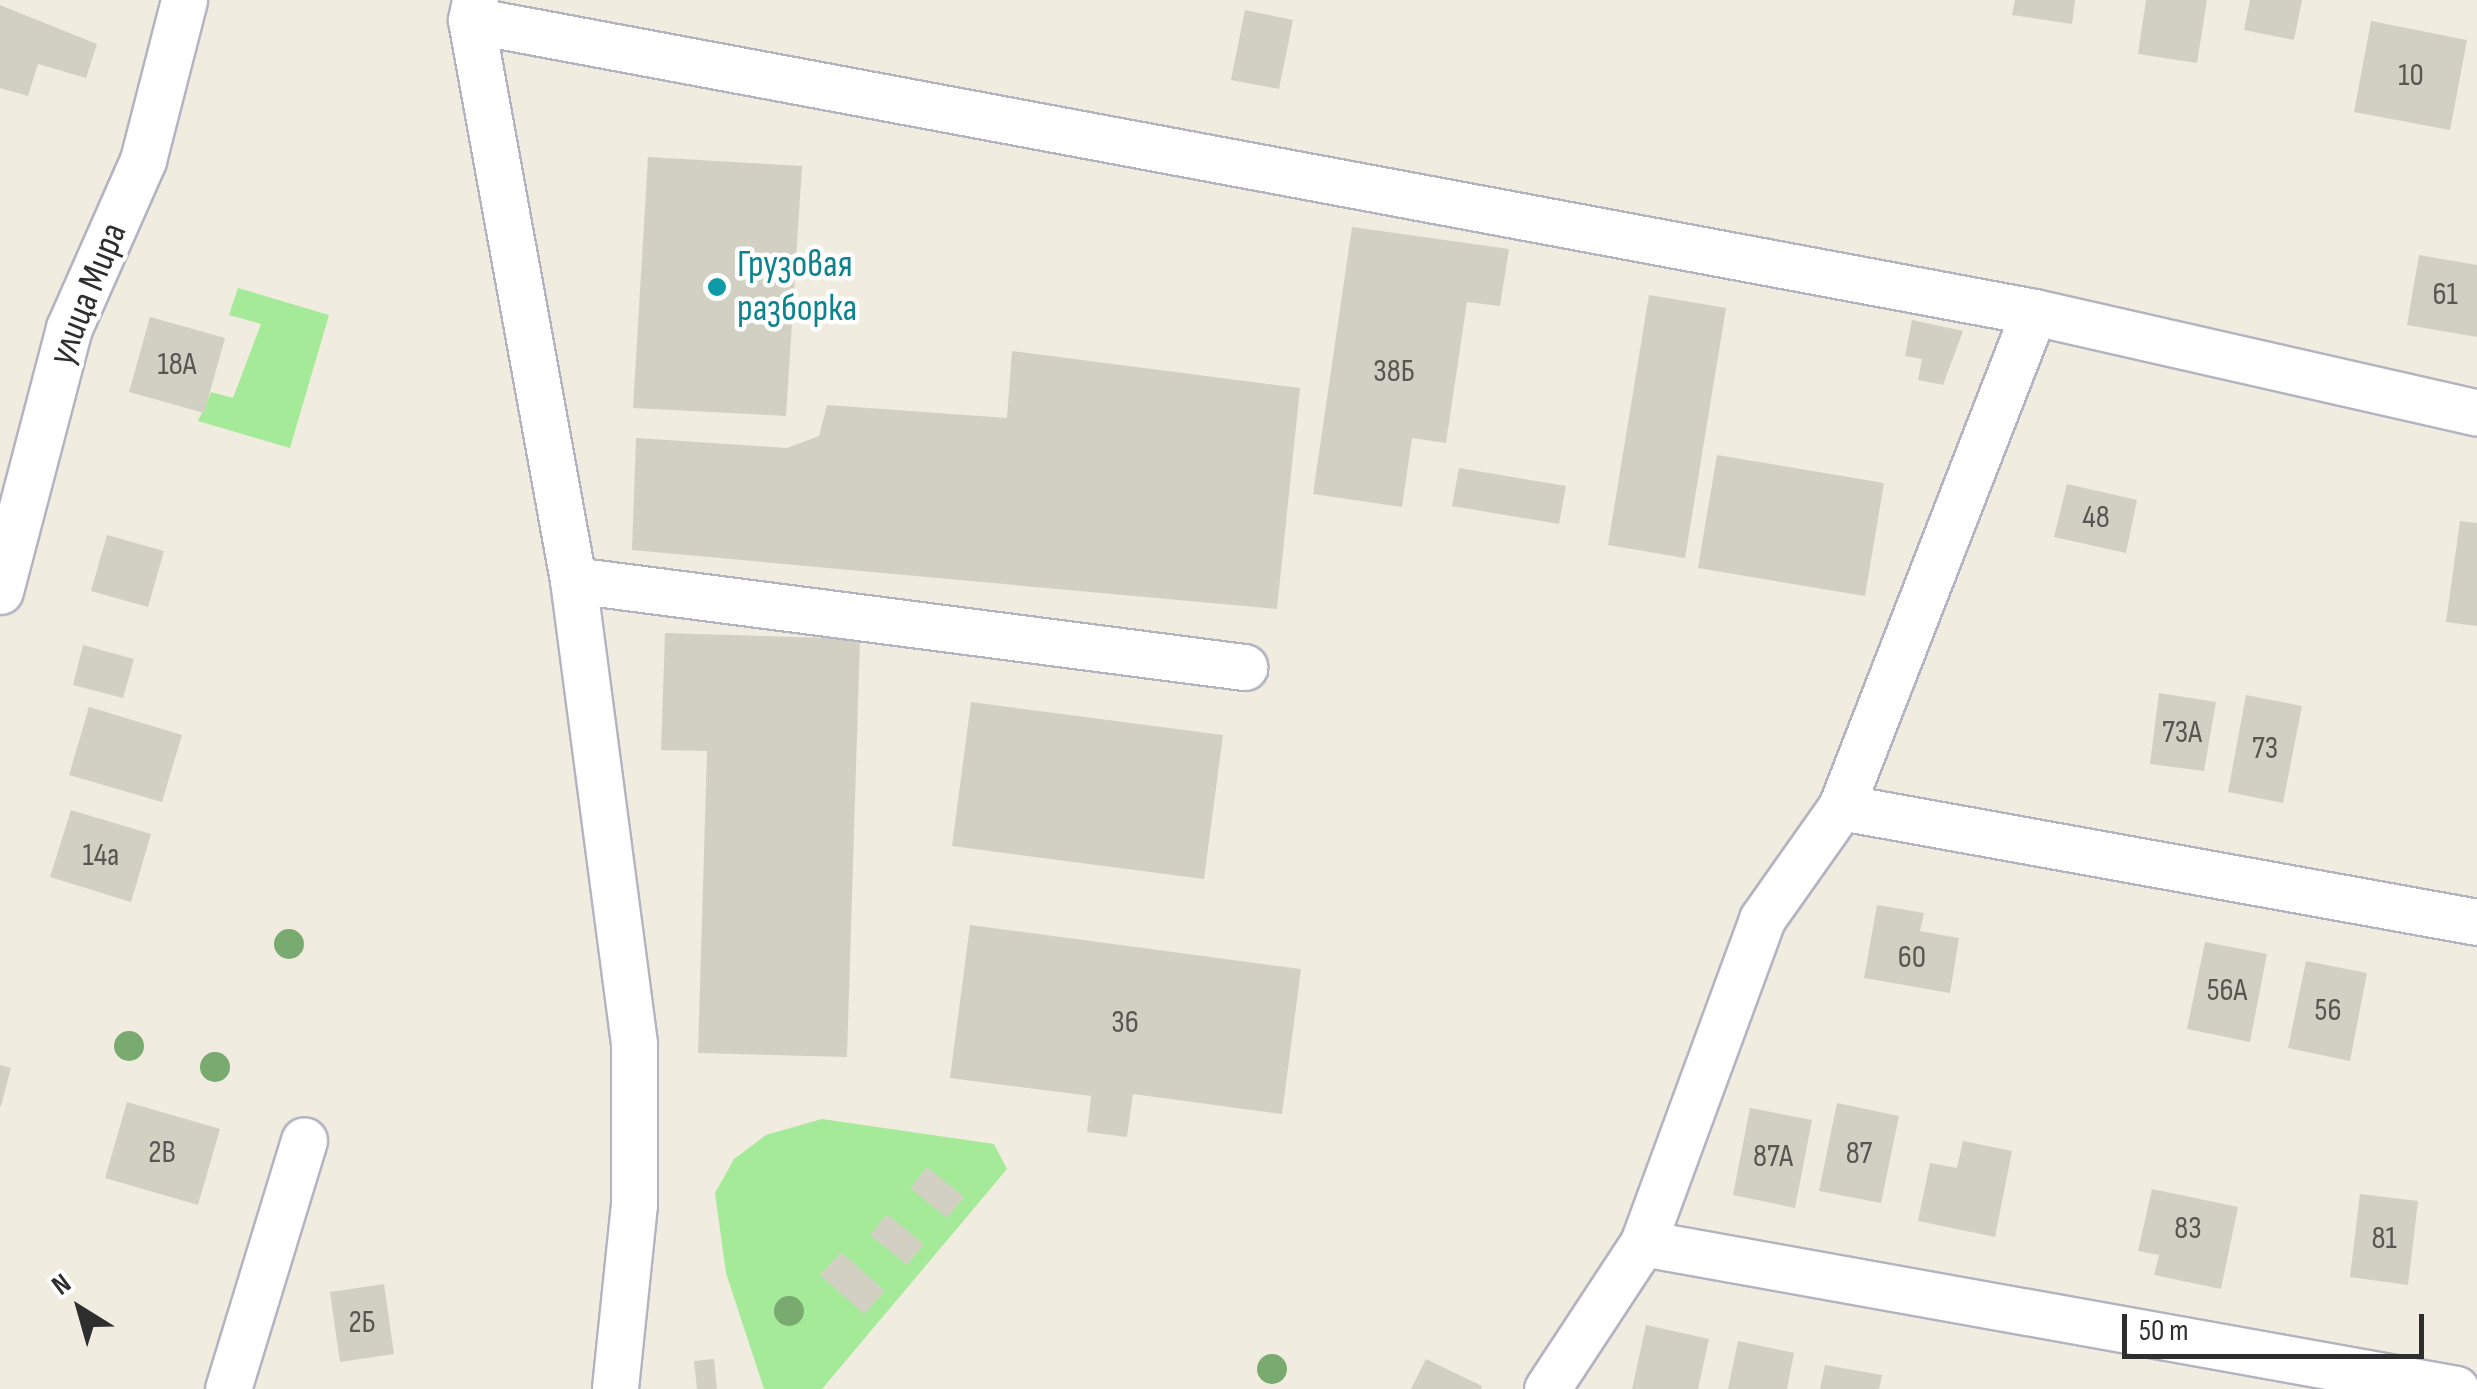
<!DOCTYPE html>
<meta charset="utf-8">
<style>
body{margin:0}
#map{position:relative;width:2477px;height:1389px;overflow:hidden;background:#f0ecdf;font-family:"Sofia Sans Condensed",sans-serif}
div>[style]{position:absolute}
.green>*{inset:0;background:#a5ea98}
.building>*{inset:0;background:#d2d0c3}
.roads{filter:drop-shadow(2px 0 #b3b3c2) drop-shadow(-2px 0 #b3b3c2) drop-shadow(0 2px #b3b3c2) drop-shadow(0 -2px #b3b3c2)}
.minor>*{height:45px;margin:-22.5px;padding:0 22.5px;transform-origin:22.5px;border-radius:22.5px;background:#fff}
.trees>*{width:30px;height:30px;margin:-15px;border-radius:50%;background:#79aa6f}
.dots>*{width:28px;height:28px;translate:-50% -50%;box-sizing:border-box;border:5px solid #fff;border-radius:50%}
span{translate:-50% -50%;white-space:nowrap;text-align:center;line-height:1.15;-webkit-text-stroke:9px #fff;paint-order:stroke}
.number-label{font-size:32px;color:#575653}
.number-label span{-webkit-text-stroke-width:0}
.culture-label{font-size:38px;color:#0d838f}
.left{translate:0 -50%;text-align:left}
.street-label{font-size:38px;color:#2e2e2e}
.north{position:absolute;left:30px;top:1259px;width:100px;height:100px;-webkit-text-stroke:8px #fff;paint-order:stroke;rotate:323deg;font-size:28px;font-weight:700;line-height:40px;text-align:center;color:#2e2e2e}
.north::after{content:'';display:block;margin:auto;width:35px;height:45px;background:#2e2e2e;clip-path:polygon(50% 0,100% 100%,50% 72%,0 100%)}
.scale{position:absolute;left:2122px;top:1314px;width:302px;height:45px;box-sizing:border-box;border:5px solid #2e2e2e;border-top:0;padding-left:12px;font-size:30px;line-height:35px;white-space:nowrap;color:#2e2e2e;-webkit-text-stroke:8px #fff;paint-order:stroke}
</style>
<div id="map">
<div class="green">
<i style="clip-path:polygon(238px 288px,329px 315px,290px 448px,198px 421px,211px 392px,233px 398px,261px 324px,229px 315px)"></i>
<i style="clip-path:polygon(822px 1119px,994px 1144px,1007px 1169px,822px 1389px,764px 1389px,726px 1273px,715px 1193px,734px 1159px,766px 1135px)"></i>
</div>
<div class="building">
<i style="clip-path:polygon(2015px 0,2075px 0,2072px 24px,2012px 15px)"></i>
<i style="clip-path:polygon(2146px 0,2207px 0,2197px 63px,2138px 54px)"></i>
<i style="clip-path:polygon(2250px 0,2302px 0,2294px 40px,2244px 30px)"></i>
<i style="clip-path:polygon(0 5px,97px 44px,86px 78px,38px 64px,28px 96px,0 88px)"></i>
<i style="clip-path:polygon(1245px 10px,1293px 20px,1279px 89px,1231px 80px)"></i>
<i style="clip-path:polygon(2371px 21px,2467px 40px,2450px 130px,2354px 112px)"></i>
<i style="clip-path:polygon(648px 157px,802px 166px,786px 416px,633px 408px)"></i>
<i style="clip-path:polygon(1352px 227px,1509px 249px,1500px 306px,1467px 302px,1446px 443px,1412px 438px,1402px 507px,1313px 494px)"></i>
<i style="clip-path:polygon(2419px 255px,2477px 265px,2477px 337px,2407px 325px)"></i>
<i style="clip-path:polygon(1649px 295px,1726px 308px,1685px 558px,1608px 545px)"></i>
<i style="clip-path:polygon(150px 317px,225px 338px,204px 413px,129px 392px)"></i>
<i style="clip-path:polygon(1912px 320px,1963px 331px,1943px 385px,1918px 380px,1922px 359px,1905px 356px)"></i>
<i style="clip-path:polygon(1012px 351px,1300px 388px,1277px 609px,632px 550px,636px 438px,787px 448px,819px 436px,827px 405px,1007px 418px)"></i>
<i style="clip-path:polygon(1717px 455px,1884px 483px,1865px 596px,1698px 568px)"></i>
<i style="clip-path:polygon(1459px 468px,1566px 486px,1559px 524px,1452px 506px)"></i>
<i style="clip-path:polygon(2067px 484px,2137px 500px,2126px 553px,2054px 537px)"></i>
<i style="clip-path:polygon(2460px 521px,2477px 523px,2477px 626px,2446px 622px)"></i>
<i style="clip-path:polygon(107px 535px,164px 551px,148px 607px,91px 591px)"></i>
<i style="clip-path:polygon(665px 633px,860px 639px,847px 1057px,698px 1053px,707px 751px,661px 750px)"></i>
<i style="clip-path:polygon(83px 645px,134px 659px,123px 698px,73px 685px)"></i>
<i style="clip-path:polygon(2159px 693px,2216px 702px,2204px 771px,2150px 764px)"></i>
<i style="clip-path:polygon(2246px 695px,2302px 706px,2283px 803px,2228px 792px)"></i>
<i style="clip-path:polygon(971px 702px,1223px 735px,1204px 879px,952px 846px)"></i>
<i style="clip-path:polygon(89px 707px,182px 735px,162px 802px,69px 775px)"></i>
<i style="clip-path:polygon(71px 810px,151px 834px,131px 902px,50px 877px)"></i>
<i style="clip-path:polygon(1877px 905px,1924px 913px,1920px 931px,1959px 938px,1950px 993px,1864px 978px)"></i>
<i style="clip-path:polygon(970px 925px,1301px 969px,1282px 1114px,1133px 1094px,1127px 1137px,1087px 1132px,1091px 1096px,950px 1078px)"></i>
<i style="clip-path:polygon(2205px 942px,2267px 954px,2250px 1042px,2187px 1029px)"></i>
<i style="clip-path:polygon(2306px 961px,2367px 973px,2350px 1061px,2288px 1048px)"></i>
<i style="clip-path:polygon(0 1065px,11px 1068px,1px 1106px,0 1106px)"></i>
<i style="clip-path:polygon(127px 1102px,220px 1129px,198px 1205px,105px 1178px)"></i>
<i style="clip-path:polygon(1837px 1103px,1899px 1116px,1881px 1203px,1819px 1191px)"></i>
<i style="clip-path:polygon(1750px 1108px,1812px 1120px,1795px 1208px,1733px 1195px)"></i>
<i style="clip-path:polygon(1963px 1141px,2012px 1151px,1995px 1237px,1918px 1221px,1930px 1163px,1957px 1168px)"></i>
<i style="clip-path:polygon(927px 1167px,964px 1197px,947px 1218px,910px 1188px)"></i>
<i style="clip-path:polygon(2152px 1189px,2238px 1207px,2221px 1289px,2154px 1275px,2159px 1255px,2138px 1251px)"></i>
<i style="clip-path:polygon(2360px 1194px,2418px 1201px,2408px 1285px,2350px 1277px)"></i>
<i style="clip-path:polygon(887px 1214px,924px 1244px,907px 1265px,870px 1235px)"></i>
<i style="clip-path:polygon(841px 1252px,885px 1291px,864px 1314px,820px 1275px)"></i>
<i style="clip-path:polygon(384px 1284px,394px 1354px,340px 1362px,330px 1292px)"></i>
<i style="clip-path:polygon(1646px 1325px,1709px 1339px,1698px 1389px,1632px 1389px)"></i>
<i style="clip-path:polygon(1738px 1341px,1794px 1353px,1787px 1389px,1728px 1389px)"></i>
<i style="clip-path:polygon(714px 1359px,717px 1389px,697px 1389px,694px 1361px)"></i>
<i style="clip-path:polygon(1426px 1359px,1482px 1386px,1481px 1389px,1411px 1389px)"></i>
<i style="clip-path:polygon(1825px 1365px,1882px 1375px,1879px 1389px,1820px 1389px)"></i>
</div>
<div class="roads">
<div class="minor">
<i style="left:475px;top:0;width:20px;rotate:101deg"></i>
<i style="left:471px;top:20px;width:1590px;rotate:10.58deg"></i>
<i style="left:2034px;top:312px;width:454px;rotate:12.8deg"></i>
<i style="left:471px;top:20px;width:569px;rotate:79.68deg"></i>
<i style="left:573px;top:580px;width:468px;rotate:82.5deg"></i>
<i style="left:634px;top:1044px;width:160px;rotate:90deg"></i>
<i style="left:634px;top:1204px;width:186px;rotate:95.9deg"></i>
<i style="left:573px;top:580px;width:677px;rotate:7.39deg"></i>
<i style="left:0;top:591px;width:272px;rotate:-75.3deg"></i>
<i style="left:69px;top:328px;width:184px;rotate:-66.2deg"></i>
<i style="left:143px;top:160px;width:165px;rotate:-75.6deg"></i>
<i style="left:1841px;top:807px;width:646px;rotate:10.25deg"></i>
<i style="left:1643px;top:1243px;width:826px;rotate:10.18deg"></i>
<i style="left:228px;top:1389px;width:260px;rotate:-73deg"></i>
<i style="left:1547px;top:1389px;width:175px;rotate:-56.7deg"></i>
<i style="left:1643px;top:1243px;width:345px;rotate:-69.8deg"></i>
<i style="left:1762px;top:919px;width:137px;rotate:-54.8deg"></i>
<i style="left:1841px;top:807px;width:531px;rotate:-68.7deg"></i>
</div>
</div>
<div class="trees">
<i style="left:289px;top:944px"></i>
<i style="left:129px;top:1046px"></i>
<i style="left:215px;top:1067px"></i>
<i style="left:789px;top:1311px"></i>
<i style="left:1272px;top:1369px"></i>
</div>
<div class="dots">
<i style="left:717px;top:287px;background:#0f9aa8"></i>
</div>
<div class="number-label">
<span style="left:2411px;top:76px">10</span>
<span style="left:2445px;top:295px">61</span>
<span style="left:177px;top:365px">18А</span>
<span style="left:1394px;top:372px">38Б</span>
<span style="left:2096px;top:518px">48</span>
<span style="left:2182px;top:733px">73А</span>
<span style="left:2265px;top:749px">73</span>
<span style="left:101px;top:856px">14а</span>
<span style="left:1912px;top:958px">60</span>
<span style="left:2227px;top:991px">56А</span>
<span style="left:2328px;top:1011px">56</span>
<span style="left:1125px;top:1023px">36</span>
<span style="left:162px;top:1153px">2В</span>
<span style="left:1859px;top:1154px">87</span>
<span style="left:1773px;top:1157px">87А</span>
<span style="left:2188px;top:1229px">83</span>
<span style="left:2384px;top:1239px">81</span>
<span style="left:362px;top:1323px">2Б</span>
</div>
<div class="culture-label">
<span class="left" style="left:737px;top:287px">Грузовая<br>разборка</span>
</div>
<div class="street-label">
<span style="left:88px;top:294px;rotate:-68deg">улица Мира</span>
</div>
<div class="north">N</div>
<div class="scale">50 m</div>
</div>
